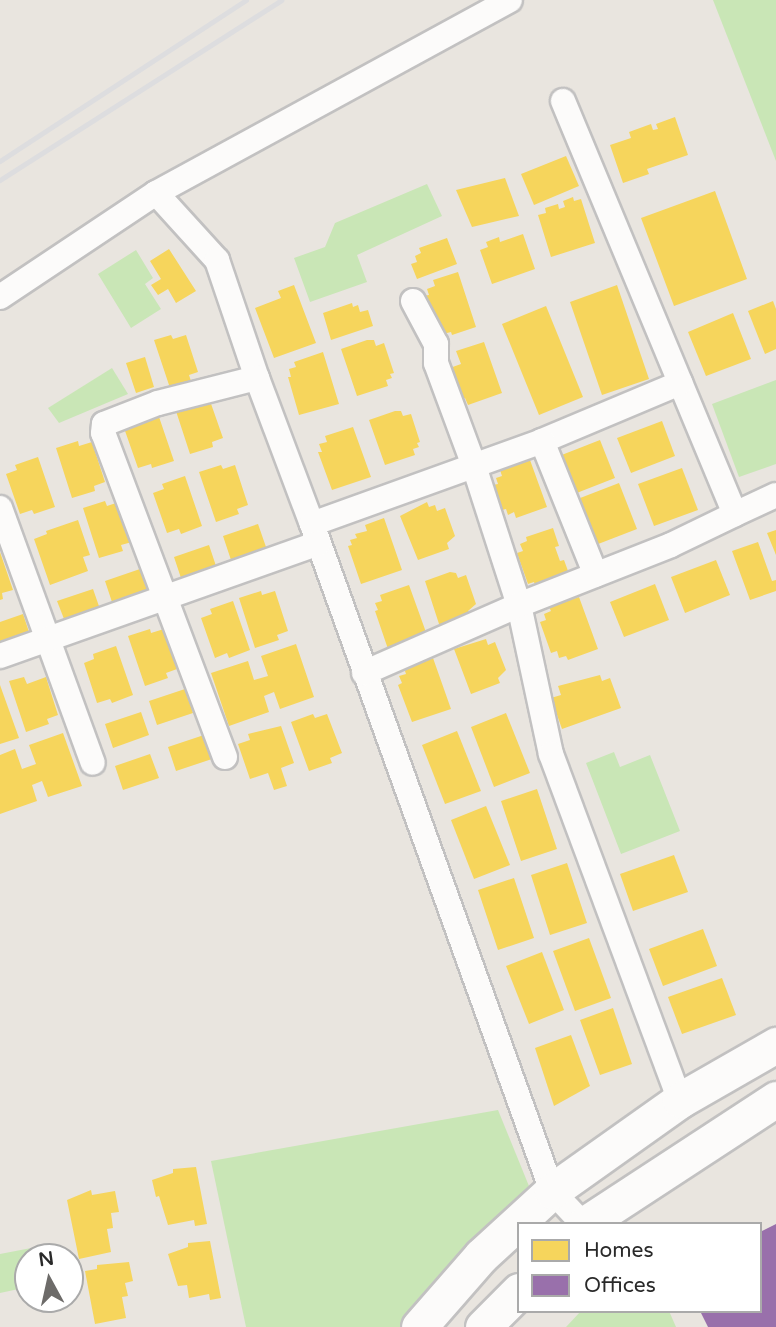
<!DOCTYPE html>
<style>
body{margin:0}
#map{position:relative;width:776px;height:1327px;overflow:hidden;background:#e9e5df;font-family:"Varela Round",sans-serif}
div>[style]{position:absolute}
.green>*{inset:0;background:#c9e6b6}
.homes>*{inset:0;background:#f6d55c}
.offices>*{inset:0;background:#9970ab}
.roads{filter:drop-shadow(2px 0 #c2c1c1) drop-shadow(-2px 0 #c2c1c1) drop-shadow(0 2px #c2c1c1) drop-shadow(0 -2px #c2c1c1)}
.street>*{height:24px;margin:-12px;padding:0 12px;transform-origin:12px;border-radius:12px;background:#fcfbfa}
.secondary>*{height:35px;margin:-17.5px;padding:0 17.5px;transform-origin:17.5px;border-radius:17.5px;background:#fcfbfa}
.rail>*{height:5px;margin:-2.5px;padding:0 2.5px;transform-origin:2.5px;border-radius:2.5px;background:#dddddf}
span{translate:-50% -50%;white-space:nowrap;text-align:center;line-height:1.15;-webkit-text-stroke:7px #fff;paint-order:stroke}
.legend{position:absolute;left:517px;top:1222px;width:245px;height:91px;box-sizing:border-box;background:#fff;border:2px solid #aaa;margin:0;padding:9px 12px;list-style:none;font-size:21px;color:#2a2a2a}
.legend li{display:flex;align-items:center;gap:14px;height:35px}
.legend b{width:35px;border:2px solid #aaa}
.north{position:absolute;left:14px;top:1243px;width:70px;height:70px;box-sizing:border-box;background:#fff;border:2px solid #aaa;border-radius:50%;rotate:352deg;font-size:19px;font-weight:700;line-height:28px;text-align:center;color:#2a2a2a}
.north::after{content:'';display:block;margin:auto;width:24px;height:32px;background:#6d6b69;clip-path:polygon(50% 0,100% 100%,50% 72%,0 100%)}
</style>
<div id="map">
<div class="green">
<i style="clip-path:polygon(713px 0,776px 0,776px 161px)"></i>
<i style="clip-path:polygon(427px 184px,442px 216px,357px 255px,367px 282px,310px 302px,294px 258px,325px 247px,335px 223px)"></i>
<i style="clip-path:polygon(136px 250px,153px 278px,145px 284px,161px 309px,131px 328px,98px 274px)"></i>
<i style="clip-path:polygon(112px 368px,128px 394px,59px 423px,48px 408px)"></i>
<i style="clip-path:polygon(776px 380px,776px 464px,739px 477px,712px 404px)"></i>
<i style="clip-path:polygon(614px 752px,620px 767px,650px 755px,680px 831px,621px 854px,586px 763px)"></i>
<i style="clip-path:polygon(498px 1110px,531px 1191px,404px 1327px,246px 1327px,211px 1161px)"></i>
<i style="clip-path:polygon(52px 1244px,54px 1257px,28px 1257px,28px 1287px,0 1293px,0 1254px)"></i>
<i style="clip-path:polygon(581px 1311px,669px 1311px,676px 1327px,566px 1327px)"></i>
</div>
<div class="homes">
<i style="clip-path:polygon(675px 117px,688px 155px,647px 169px,649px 174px,623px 183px,610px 145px,631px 138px,629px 132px,651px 124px,653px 130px,658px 129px,656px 124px)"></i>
<i style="clip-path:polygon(566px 156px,579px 186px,534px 205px,521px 174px)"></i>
<i style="clip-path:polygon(505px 178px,519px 216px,472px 227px,456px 190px)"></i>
<i style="clip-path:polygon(715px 191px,747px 279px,674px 306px,641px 218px)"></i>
<i style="clip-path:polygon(573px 197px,574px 201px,581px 199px,595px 243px,551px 257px,538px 215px,546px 213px,545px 208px,558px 204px,559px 209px,565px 207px,563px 201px)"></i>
<i style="clip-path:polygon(523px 234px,535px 269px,492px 284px,480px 250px,488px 247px,486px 242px,499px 237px,500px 242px)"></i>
<i style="clip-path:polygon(447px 238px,457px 264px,417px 279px,411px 264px,417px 262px,415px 256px,421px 253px,419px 248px)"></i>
<i style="clip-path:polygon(169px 249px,196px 291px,176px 303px,168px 289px,158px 295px,151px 285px,161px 279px,150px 261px)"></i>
<i style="clip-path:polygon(458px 272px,476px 327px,452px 335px,451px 332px,443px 334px,441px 327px,434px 329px,423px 296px,429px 295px,427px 289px,435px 286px,433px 280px)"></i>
<i style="clip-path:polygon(294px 285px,316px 343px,274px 358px,255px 308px,281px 298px,278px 291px)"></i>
<i style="clip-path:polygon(617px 285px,649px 379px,602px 395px,570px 302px)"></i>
<i style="clip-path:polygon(773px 301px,776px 309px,776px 349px,765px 354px,748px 311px)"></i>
<i style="clip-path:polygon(352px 303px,353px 307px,358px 305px,360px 312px,368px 310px,373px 326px,331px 340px,323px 313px)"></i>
<i style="clip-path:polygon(546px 306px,583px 397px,539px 415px,502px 324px)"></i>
<i style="clip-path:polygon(733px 313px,751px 359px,706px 376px,688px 332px)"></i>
<i style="clip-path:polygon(171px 335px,173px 339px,186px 335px,198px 372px,189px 375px,193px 387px,172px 394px,154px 340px)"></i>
<i style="clip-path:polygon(367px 340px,374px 340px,376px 346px,384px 343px,394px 373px,390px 374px,392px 378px,386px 380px,388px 386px,357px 396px,341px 349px)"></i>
<i style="clip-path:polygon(484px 342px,502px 393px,468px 405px,465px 398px,458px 400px,447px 369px,461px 364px,456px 351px)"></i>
<i style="clip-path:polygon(323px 352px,339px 404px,299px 415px,288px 377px,291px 377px,289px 369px,296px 367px,294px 362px)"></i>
<i style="clip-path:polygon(145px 357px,154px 387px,136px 393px,126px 363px)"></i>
<i style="clip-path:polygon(209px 398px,223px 438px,212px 442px,213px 447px,190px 454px,174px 405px)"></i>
<i style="clip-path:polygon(157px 411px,174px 461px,152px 468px,151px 464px,138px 468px,124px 428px)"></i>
<i style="clip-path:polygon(395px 411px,401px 411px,403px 416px,411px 414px,420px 442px,417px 443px,419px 447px,413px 449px,415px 455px,385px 465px,369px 420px)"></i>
<i style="clip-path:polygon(662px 421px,675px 456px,631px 473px,617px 438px)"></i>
<i style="clip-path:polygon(353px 427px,371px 477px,332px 490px,318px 452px,322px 452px,319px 444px,327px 442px,325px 436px)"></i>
<i style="clip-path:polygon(600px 440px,615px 478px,569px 496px,554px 458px)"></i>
<i style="clip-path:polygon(78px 441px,79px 446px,92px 442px,105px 482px,94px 486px,95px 491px,72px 498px,56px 448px)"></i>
<i style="clip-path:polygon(38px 457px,55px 507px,34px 514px,32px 510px,20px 514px,6px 474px,17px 470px,15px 465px)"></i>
<i style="clip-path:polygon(530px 460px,547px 507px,516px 518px,514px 512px,508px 515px,506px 509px,502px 510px,493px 485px,498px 484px,496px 478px,502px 476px,500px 470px)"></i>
<i style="clip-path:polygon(221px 465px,223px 469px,235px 465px,248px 505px,237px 509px,239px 514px,216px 522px,199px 472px)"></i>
<i style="clip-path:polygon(682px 468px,698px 510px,654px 526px,638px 484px)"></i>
<i style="clip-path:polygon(185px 476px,202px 526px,181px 534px,179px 529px,167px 533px,153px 493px,164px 489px,162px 484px)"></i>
<i style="clip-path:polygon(619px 483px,637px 529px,593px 546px,575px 500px)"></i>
<i style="clip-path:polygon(105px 501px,107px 506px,119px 502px,132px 542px,121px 545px,123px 551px,99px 558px,83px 508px)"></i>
<i style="clip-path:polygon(427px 502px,429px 507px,435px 505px,437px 511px,445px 508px,455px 536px,447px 543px,449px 549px,418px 560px,400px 516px)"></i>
<i style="clip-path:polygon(384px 518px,402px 570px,361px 584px,348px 546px,352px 545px,350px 540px,357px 538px,355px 534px,367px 531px,365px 525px)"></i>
<i style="clip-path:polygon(78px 520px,90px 555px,83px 557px,88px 571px,50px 585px,34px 539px,47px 534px,46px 531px)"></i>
<i style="clip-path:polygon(258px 524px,266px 547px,231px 560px,223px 536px)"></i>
<i style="clip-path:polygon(553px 528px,559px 546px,555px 547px,560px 561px,564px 560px,571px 579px,536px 588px,534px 582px,528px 584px,517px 553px,523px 551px,520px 544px,527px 541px,526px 537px)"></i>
<i style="clip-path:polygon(776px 530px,776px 555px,767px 533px)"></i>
<i style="clip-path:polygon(758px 542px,772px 581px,776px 580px,776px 591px,750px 600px,732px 551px)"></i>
<i style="clip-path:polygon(209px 545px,217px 569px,182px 581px,174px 557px)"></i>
<i style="clip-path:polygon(0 552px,13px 590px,2px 593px,3px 599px,0 600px)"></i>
<i style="clip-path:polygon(716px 560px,730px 595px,685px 613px,671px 577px)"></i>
<i style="clip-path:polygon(140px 569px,148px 593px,113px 605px,105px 581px)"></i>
<i style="clip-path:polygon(450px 572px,456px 573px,458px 578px,466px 575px,476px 604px,468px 611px,470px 617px,440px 627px,425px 581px)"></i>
<i style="clip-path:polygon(655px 584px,669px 620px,624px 637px,610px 602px)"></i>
<i style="clip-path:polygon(409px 585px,427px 635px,388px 649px,375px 611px,378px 610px,375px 603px,382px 601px,380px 595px)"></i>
<i style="clip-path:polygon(93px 589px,101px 612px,66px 624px,57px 601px)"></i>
<i style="clip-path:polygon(261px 591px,262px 595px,275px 591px,288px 631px,277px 635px,279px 640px,255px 648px,239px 598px)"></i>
<i style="clip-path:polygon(579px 597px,598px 649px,568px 660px,566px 656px,559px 658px,557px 651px,551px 653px,540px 622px,546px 620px,544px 614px,551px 611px,549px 607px)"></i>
<i style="clip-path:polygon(233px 601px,250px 650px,229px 658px,227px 653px,215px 658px,201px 618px,212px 614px,210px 609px)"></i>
<i style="clip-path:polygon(23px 614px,31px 638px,0 648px,0 622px)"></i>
<i style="clip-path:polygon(150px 629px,151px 633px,164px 629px,177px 669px,166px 673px,168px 678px,145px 686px,128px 636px)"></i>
<i style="clip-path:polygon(486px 639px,488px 645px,495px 642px,506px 670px,498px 678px,500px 683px,471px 694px,454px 649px)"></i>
<i style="clip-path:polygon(296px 644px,314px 697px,280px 709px,274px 692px,264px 696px,269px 712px,229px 726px,211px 673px,248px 661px,254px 680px,268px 676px,261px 656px)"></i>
<i style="clip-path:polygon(116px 646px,133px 695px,112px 703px,110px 699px,97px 703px,84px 663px,94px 659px,93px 654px)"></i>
<i style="clip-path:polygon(433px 658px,451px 709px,412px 722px,398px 685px,402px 683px,399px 676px,406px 674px,404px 668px)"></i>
<i style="clip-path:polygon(600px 675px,602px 681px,610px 678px,621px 708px,562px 729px,551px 698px,561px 695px,558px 686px)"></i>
<i style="clip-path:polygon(24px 677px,27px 684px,46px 677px,58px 715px,47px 719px,49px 724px,26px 732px,9px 681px)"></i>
<i style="clip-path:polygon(0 685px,19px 738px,0 744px)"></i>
<i style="clip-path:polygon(185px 689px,193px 713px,157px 725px,149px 701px)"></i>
<i style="clip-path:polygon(141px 712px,149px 735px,113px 748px,105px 724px)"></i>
<i style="clip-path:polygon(506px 713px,530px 773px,494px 787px,471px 727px)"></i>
<i style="clip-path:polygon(313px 714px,315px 718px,327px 714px,342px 753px,330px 758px,332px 763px,309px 771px,291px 722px)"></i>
<i style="clip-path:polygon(281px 726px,294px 763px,281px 768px,287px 786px,274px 790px,268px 773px,250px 779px,238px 744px,250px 740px,248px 734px)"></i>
<i style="clip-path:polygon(457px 731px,481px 791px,445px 804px,422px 745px)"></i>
<i style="clip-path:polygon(63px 733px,82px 786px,48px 797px,42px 781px,32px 785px,37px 801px,0 814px,0 755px,15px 749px,22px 769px,36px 764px,29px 745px)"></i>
<i style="clip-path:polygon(204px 735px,212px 759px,176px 771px,168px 747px)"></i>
<i style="clip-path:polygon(150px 754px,159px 778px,123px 790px,115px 766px)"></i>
<i style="clip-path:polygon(537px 789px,557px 849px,521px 861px,501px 801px)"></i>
<i style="clip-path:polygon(486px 806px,510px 865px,474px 879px,451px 820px)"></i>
<i style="clip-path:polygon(674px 855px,688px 892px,633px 911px,620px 874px)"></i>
<i style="clip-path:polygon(567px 863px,587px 923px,550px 935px,531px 875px)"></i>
<i style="clip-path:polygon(514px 878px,534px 938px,498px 950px,478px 890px)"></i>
<i style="clip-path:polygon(703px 929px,717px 966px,663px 986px,649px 949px)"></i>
<i style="clip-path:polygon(589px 938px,611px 998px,575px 1011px,553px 951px)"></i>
<i style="clip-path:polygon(542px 952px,564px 1010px,529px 1024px,506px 966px)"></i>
<i style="clip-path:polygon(722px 978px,736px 1015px,682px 1034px,668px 997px)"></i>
<i style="clip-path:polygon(613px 1008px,632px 1064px,600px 1075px,580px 1020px)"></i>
<i style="clip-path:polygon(571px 1035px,590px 1086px,554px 1106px,535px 1048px)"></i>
<i style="clip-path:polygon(196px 1167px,207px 1224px,195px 1226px,194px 1220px,168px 1225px,159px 1196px,156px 1197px,152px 1180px,173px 1173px,173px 1169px)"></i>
<i style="clip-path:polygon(91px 1190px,92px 1195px,115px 1191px,119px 1212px,111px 1213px,113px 1228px,107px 1229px,111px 1252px,79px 1259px,67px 1200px)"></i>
<i style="clip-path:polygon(210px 1241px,221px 1298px,210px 1300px,209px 1294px,189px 1298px,187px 1285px,178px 1286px,168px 1254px,188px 1247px,188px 1243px)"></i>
<i style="clip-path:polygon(129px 1262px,133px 1281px,125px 1283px,128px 1296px,122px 1297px,126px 1318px,95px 1324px,85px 1271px,97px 1269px,97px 1265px)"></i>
</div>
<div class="offices">
<i style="clip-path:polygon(776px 1224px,776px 1327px,708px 1327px,700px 1311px,760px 1311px,760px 1232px)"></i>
</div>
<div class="roads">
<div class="street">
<i style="left:563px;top:101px;width:447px;rotate:67.4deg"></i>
<i style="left:735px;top:514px;width:45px;rotate:-24.9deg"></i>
<i style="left:156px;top:193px;width:403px;rotate:-28.6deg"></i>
<i style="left:0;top:297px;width:187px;rotate:-33.7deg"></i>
<i style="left:156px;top:193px;width:91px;rotate:47.7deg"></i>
<i style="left:217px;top:260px;width:125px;rotate:71.3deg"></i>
<i style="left:257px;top:378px;width:156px;rotate:69.4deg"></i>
<i style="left:312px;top:524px;width:709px;rotate:70.21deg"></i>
<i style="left:552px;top:1191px;width:45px;rotate:46.8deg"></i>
<i style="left:413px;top:301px;width:49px;rotate:61.9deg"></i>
<i style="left:436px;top:344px;width:19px;rotate:90deg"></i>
<i style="left:436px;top:363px;width:110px;rotate:69.7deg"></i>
<i style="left:474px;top:466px;width:146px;rotate:72.1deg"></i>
<i style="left:519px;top:605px;width:152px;rotate:77.9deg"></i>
<i style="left:551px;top:754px;width:369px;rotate:69.6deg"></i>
<i style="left:542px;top:441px;width:150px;rotate:-22.8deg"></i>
<i style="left:0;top:508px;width:271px;rotate:70deg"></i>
<i style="left:312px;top:524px;width:245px;rotate:-19.8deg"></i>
<i style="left:542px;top:441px;width:144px;rotate:68.1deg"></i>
<i style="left:0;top:656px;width:338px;rotate:-19.5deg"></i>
<i style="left:364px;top:673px;width:169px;rotate:-23.7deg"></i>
<i style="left:519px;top:605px;width:163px;rotate:-21.5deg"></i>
<i style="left:671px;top:545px;width:71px;rotate:-25.8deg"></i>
<i style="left:225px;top:757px;width:346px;rotate:-110.6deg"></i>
<i style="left:103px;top:433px;width:9px;rotate:-84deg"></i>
<i style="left:104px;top:424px;width:58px;rotate:-21.3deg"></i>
<i style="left:158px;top:403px;width:102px;rotate:-14.2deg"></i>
</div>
<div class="secondary">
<i style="left:585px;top:1224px;width:228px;rotate:-33.2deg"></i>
<i style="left:419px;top:1327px;width:94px;rotate:-48.9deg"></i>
<i style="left:481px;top:1256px;width:96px;rotate:-42.5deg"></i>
<i style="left:552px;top:1191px;width:157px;rotate:-35.4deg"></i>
<i style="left:680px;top:1100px;width:111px;rotate:-29.8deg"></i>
<i style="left:483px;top:1327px;width:51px;rotate:-45deg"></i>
</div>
</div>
<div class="rail">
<i style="left:0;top:161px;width:294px;rotate:-33.2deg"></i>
<i style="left:0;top:180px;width:334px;rotate:-32.6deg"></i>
</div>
<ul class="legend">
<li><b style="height:19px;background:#f6d55c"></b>Homes</li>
<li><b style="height:19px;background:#9970ab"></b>Offices</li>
</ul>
<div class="north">N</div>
</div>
